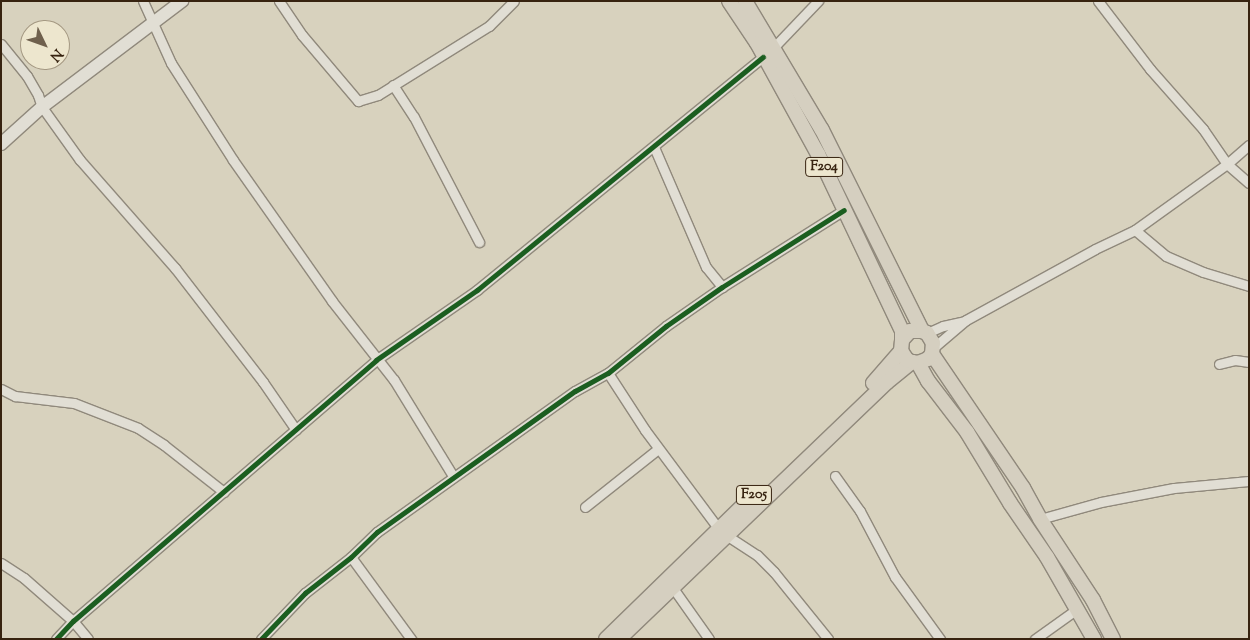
<!DOCTYPE html>
<style>
body{margin:0}
#map{position:relative;width:1250px;height:640px;overflow:hidden;background:#d8d2be;font-family:"Sorts Mill Goudy",serif}
div>[style]{position:absolute}
.roads{filter:drop-shadow(1px 0 #90897c) drop-shadow(-1px 0 #90897c) drop-shadow(0 1px #90897c) drop-shadow(0 -1px #90897c)}
.street>*{height:9px;margin:-4.5px;padding:0 4.5px;transform-origin:4.5px;border-radius:4.5px;background:#e1ded4}
.secondary>*{height:12px;margin:-6px;padding:0 6px;transform-origin:6px;border-radius:6px;background:#e1ded4}
.primary>*{height:14px;margin:-7px;padding:0 7px;transform-origin:7px;border-radius:7px;background:#d5cfc0}
.cycleway>*{height:5px;margin:-2.5px;padding:0 2.5px;transform-origin:2.5px;border-radius:2.5px;background:#1b5e20}
span{translate:-50% -50%;white-space:nowrap;text-align:center;line-height:1.15;-webkit-text-stroke:4px #ede6ce;paint-order:stroke}
.shield-label span{padding:1px 4px;background:#ede6ce;border:1px solid;border-radius:4px;-webkit-text-stroke-width:0}
.shield-label{font-size:14px;color:#372310;font-weight:700}
.frame{position:absolute;inset:0;border:2px solid #372310;pointer-events:none}
.north{position:absolute;left:20px;top:20px;width:50px;height:50px;box-sizing:border-box;background:#ede6ce;border:1px solid #a49882;border-radius:50%;rotate:132deg;font-size:14px;font-weight:700;line-height:20px;text-align:center;color:#372310}
.north::after{content:'';display:block;margin:auto;width:18px;height:22px;background:#6f604d;clip-path:polygon(50% 0,100% 100%,50% 72%,0 100%)}
</style>
<div id="map">
<div class="roads">
<div class="street">
<i style="left:143px;top:1px;width:68px;rotate:65.7deg"></i>
<i style="left:171px;top:63px;width:115px;rotate:57.4deg"></i>
<i style="left:233px;top:160px;width:172px;rotate:54.9deg"></i>
<i style="left:332px;top:301px;width:100px;rotate:51.9deg"></i>
<i style="left:394px;top:380px;width:113px;rotate:58.4deg"></i>
<i style="left:279px;top:1px;width:41px;rotate:55.9deg"></i>
<i style="left:302px;top:35px;width:87px;rotate:49.7deg"></i>
<i style="left:358px;top:101px;width:21px;rotate:-17deg"></i>
<i style="left:378px;top:95px;width:131px;rotate:-31.9deg"></i>
<i style="left:489px;top:26px;width:35px;rotate:-45deg"></i>
<i style="left:1098px;top:1px;width:86px;rotate:52.6deg"></i>
<i style="left:1150px;top:69px;width:80px;rotate:48.5deg"></i>
<i style="left:1203px;top:129px;width:42px;rotate:55.6deg"></i>
<i style="left:1227px;top:164px;width:29px;rotate:41deg"></i>
<i style="left:1px;top:44px;width:41px;rotate:50.9deg"></i>
<i style="left:27px;top:76px;width:22px;rotate:60deg"></i>
<i style="left:38px;top:95px;width:13px;rotate:72deg"></i>
<i style="left:42px;top:107px;width:65px;rotate:54.4deg"></i>
<i style="left:80px;top:160px;width:144px;rotate:48.7deg"></i>
<i style="left:175px;top:268px;width:144px;rotate:52.3deg"></i>
<i style="left:263px;top:382px;width:58px;rotate:55.5deg"></i>
<i style="left:774px;top:47px;width:64px;rotate:-46.3deg"></i>
<i style="left:393px;top:85px;width:38px;rotate:57deg"></i>
<i style="left:414px;top:117px;width:141px;rotate:62.5deg"></i>
<i style="left:654px;top:147px;width:131px;rotate:66.6deg"></i>
<i style="left:706px;top:267px;width:26px;rotate:51deg"></i>
<i style="left:1135px;top:230px;width:40px;rotate:40deg"></i>
<i style="left:1166px;top:256px;width:40px;rotate:23.4deg"></i>
<i style="left:1203px;top:272px;width:48px;rotate:16.9deg"></i>
<i style="left:927px;top:333px;width:17px;rotate:-24deg"></i>
<i style="left:943px;top:326px;width:22px;rotate:-13deg"></i>
<i style="left:933px;top:348px;width:43px;rotate:-40.3deg"></i>
<i style="left:966px;top:320px;width:147px;rotate:-28.8deg"></i>
<i style="left:1095px;top:249px;width:44px;rotate:-25.4deg"></i>
<i style="left:1135px;top:230px;width:113px;rotate:-35.7deg"></i>
<i style="left:1227px;top:164px;width:29px;rotate:-41deg"></i>
<i style="left:1219px;top:364px;width:16px;rotate:-14deg"></i>
<i style="left:1235px;top:360px;width:14px;rotate:8deg"></i>
<i style="left:608px;top:373px;width:68px;rotate:57deg"></i>
<i style="left:645px;top:430px;width:122px;rotate:53.3deg"></i>
<i style="left:1px;top:389px;width:16px;rotate:27deg"></i>
<i style="left:15px;top:396px;width:59px;rotate:6.8deg"></i>
<i style="left:74px;top:403px;width:69px;rotate:21.3deg"></i>
<i style="left:138px;top:428px;width:31px;rotate:33deg"></i>
<i style="left:164px;top:445px;width:76px;rotate:38.1deg"></i>
<i style="left:835px;top:476px;width:43px;rotate:54.5deg"></i>
<i style="left:860px;top:511px;width:75px;rotate:62.1deg"></i>
<i style="left:895px;top:577px;width:77px;rotate:54deg"></i>
<i style="left:585px;top:507px;width:93px;rotate:-38.5deg"></i>
<i style="left:1040px;top:519px;width:63px;rotate:-15.6deg"></i>
<i style="left:1101px;top:502px;width:74px;rotate:-10.9deg"></i>
<i style="left:1174px;top:488px;width:75px;rotate:-5.3deg"></i>
<i style="left:726px;top:535px;width:37px;rotate:33deg"></i>
<i style="left:757px;top:555px;width:24px;rotate:45deg"></i>
<i style="left:774px;top:572px;width:86px;rotate:51.1deg"></i>
<i style="left:351px;top:557px;width:102px;rotate:53.8deg"></i>
<i style="left:1px;top:563px;width:27px;rotate:33deg"></i>
<i style="left:24px;top:578px;width:65px;rotate:41.3deg"></i>
<i style="left:73px;top:621px;width:23px;rotate:50deg"></i>
<i style="left:673px;top:588px;width:62px;rotate:54.8deg"></i>
<i style="left:56px;top:639px;width:25px;rotate:-47deg"></i>
<i style="left:73px;top:621px;width:400px;rotate:-40.7deg"></i>
<i style="left:376px;top:360px;width:123px;rotate:-34.7deg"></i>
<i style="left:477px;top:290px;width:369px;rotate:-39.2deg"></i>
<i style="left:261px;top:639px;width:64px;rotate:-46.3deg"></i>
<i style="left:305px;top:593px;width:58px;rotate:-38deg"></i>
<i style="left:351px;top:557px;width:36px;rotate:-44deg"></i>
<i style="left:377px;top:532px;width:243px;rotate:-35.5deg"></i>
<i style="left:575px;top:391px;width:38px;rotate:-29deg"></i>
<i style="left:608px;top:373px;width:75px;rotate:-39deg"></i>
<i style="left:666px;top:326px;width:68px;rotate:-34.9deg"></i>
<i style="left:722px;top:287px;width:144px;rotate:-32.3deg"></i>
<i style="left:1035px;top:639px;width:52px;rotate:-35.5deg"></i>
</div>
<div class="secondary">
<i style="left:1px;top:144px;width:55px;rotate:-42.1deg"></i>
<i style="left:42px;top:107px;width:176px;rotate:-37.1deg"></i>
</div>
<div class="primary">
<i style="left:729px;top:1px;width:50px;rotate:56.3deg"></i>
<i style="left:757px;top:43px;width:127px;rotate:61.2deg"></i>
<i style="left:818px;top:154px;width:196px;rotate:64.6deg"></i>
<i style="left:902px;top:331px;width:9px;rotate:90deg"></i>
<i style="left:745px;top:1px;width:150px;rotate:59.2deg"></i>
<i style="left:822px;top:130px;width:225px;rotate:63.5deg"></i>
<i style="left:932px;top:354px;width:162px;rotate:55.8deg"></i>
<i style="left:1023px;top:488px;width:35px;rotate:61deg"></i>
<i style="left:1040px;top:519px;width:97px;rotate:56.8deg"></i>
<i style="left:1093px;top:600px;width:44px;rotate:62.9deg"></i>
<i style="left:918px;top:363px;width:21px;rotate:61deg"></i>
<i style="left:928px;top:381px;width:64px;rotate:52.6deg"></i>
<i style="left:967px;top:432px;width:83px;rotate:58.8deg"></i>
<i style="left:1010px;top:503px;width:65px;rotate:55.6deg"></i>
<i style="left:1047px;top:557px;width:95px;rotate:60.2deg"></i>
<i style="left:873px;top:383px;width:43px;rotate:-48.8deg"></i>
<i style="left:606px;top:639px;width:206px;rotate:-44.2deg"></i>
<i style="left:619px;top:639px;width:371px;rotate:-43.8deg"></i>
<i style="left:887px;top:382px;width:32px;rotate:-39deg"></i>
<i style="left:912px;top:362px;width:6px;rotate:9deg"></i>
<i style="left:918px;top:363px;width:11px;rotate:-22deg"></i>
<i style="left:928px;top:359px;width:6px;rotate:-51deg"></i>
<i style="left:932px;top:354px;width:11px;rotate:-85deg"></i>
<i style="left:933px;top:343px;width:12px;rotate:-121deg"></i>
<i style="left:927px;top:333px;width:5px;rotate:-158deg"></i>
<i style="left:922px;top:331px;width:12px;rotate:180deg"></i>
<i style="left:910px;top:331px;width:12px;rotate:132deg"></i>
<i style="left:902px;top:340px;width:11px;rotate:95deg"></i>
<i style="left:901px;top:351px;width:11px;rotate:56deg"></i>
<i style="left:907px;top:360px;width:5px;rotate:22deg"></i>
</div>
</div>
<div class="cycleway">
<i style="left:56px;top:639px;width:25px;rotate:-47deg"></i>
<i style="left:73px;top:621px;width:400px;rotate:-40.7deg"></i>
<i style="left:376px;top:360px;width:123px;rotate:-34.7deg"></i>
<i style="left:477px;top:290px;width:369px;rotate:-39.2deg"></i>
<i style="left:261px;top:639px;width:64px;rotate:-46.3deg"></i>
<i style="left:305px;top:593px;width:58px;rotate:-38deg"></i>
<i style="left:351px;top:557px;width:36px;rotate:-44deg"></i>
<i style="left:377px;top:532px;width:243px;rotate:-35.5deg"></i>
<i style="left:575px;top:391px;width:38px;rotate:-29deg"></i>
<i style="left:608px;top:373px;width:75px;rotate:-39deg"></i>
<i style="left:666px;top:326px;width:68px;rotate:-34.9deg"></i>
<i style="left:722px;top:287px;width:144px;rotate:-32.3deg"></i>
</div>
<div class="shield-label">
<span style="left:824px;top:167px">F204</span>
<span style="left:754px;top:495px">F205</span>
</div>
<div class="frame"></div>
<div class="north">N</div>
</div>
